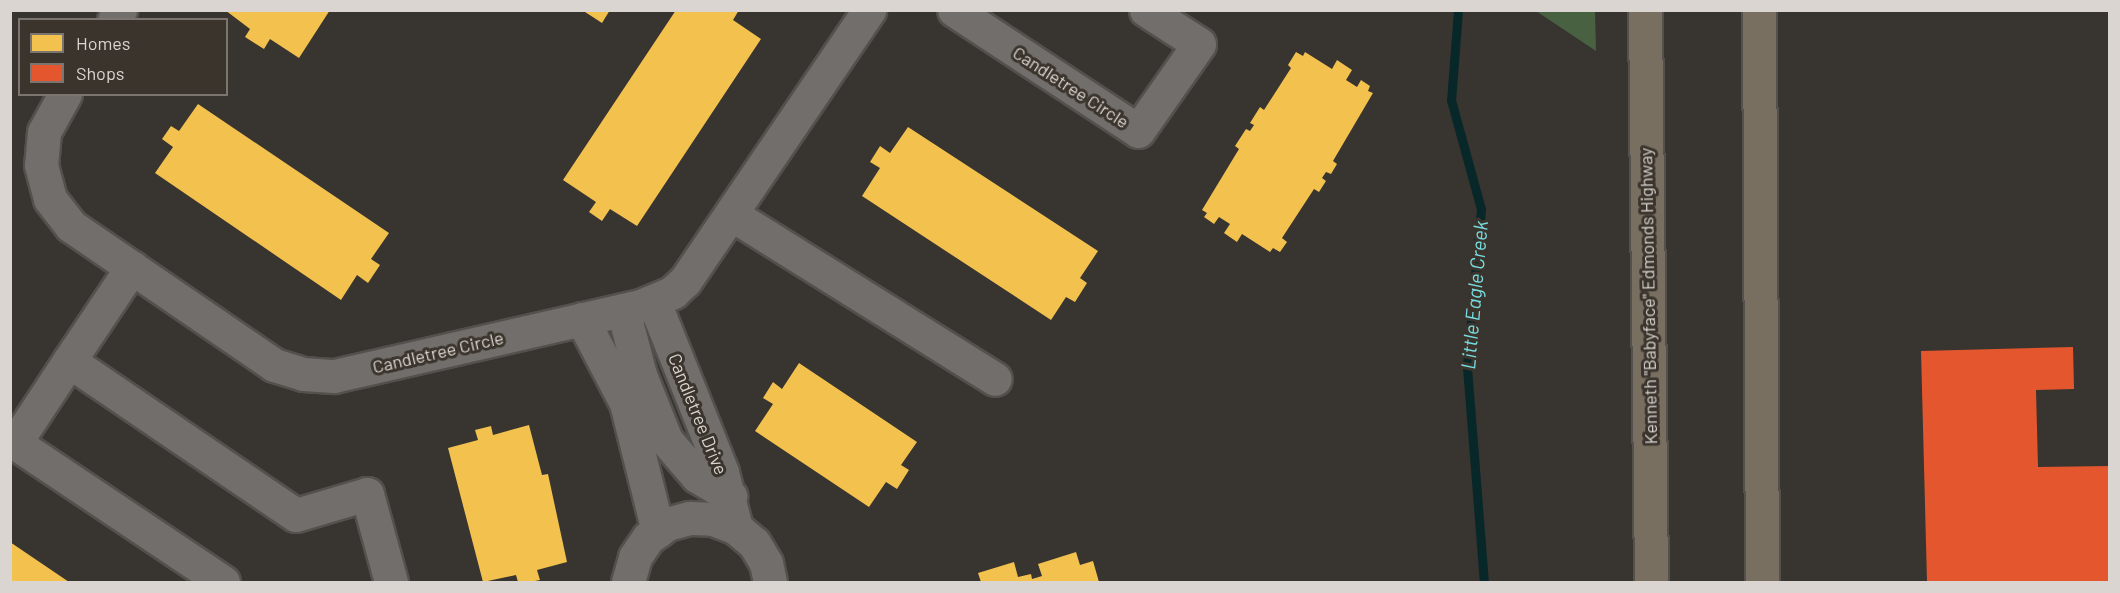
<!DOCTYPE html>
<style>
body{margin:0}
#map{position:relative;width:2120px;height:593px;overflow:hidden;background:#383430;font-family:Barlow,sans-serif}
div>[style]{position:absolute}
.forest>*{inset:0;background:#486141}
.homes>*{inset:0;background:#f2c14e}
.shops>*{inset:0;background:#e4572e}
.stream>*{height:9px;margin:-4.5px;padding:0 4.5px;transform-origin:4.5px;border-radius:4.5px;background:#082729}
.roads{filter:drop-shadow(2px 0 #54504d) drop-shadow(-2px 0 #54504d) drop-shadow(0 2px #54504d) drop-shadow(0 -2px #54504d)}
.minor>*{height:33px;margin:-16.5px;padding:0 16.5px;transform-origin:16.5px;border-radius:16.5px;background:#716e6b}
.highway>*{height:33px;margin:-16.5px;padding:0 16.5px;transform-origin:16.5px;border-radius:16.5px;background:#796f61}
span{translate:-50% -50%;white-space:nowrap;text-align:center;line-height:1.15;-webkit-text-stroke:6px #3b342d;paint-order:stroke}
.street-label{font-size:18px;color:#dad5d1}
.water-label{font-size:20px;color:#76dde0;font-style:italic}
.frame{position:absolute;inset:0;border:12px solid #dad5d1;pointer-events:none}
.legend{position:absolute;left:18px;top:18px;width:210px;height:78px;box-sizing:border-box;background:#3b342d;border:2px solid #7b746f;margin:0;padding:8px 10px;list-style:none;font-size:18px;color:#dad5d1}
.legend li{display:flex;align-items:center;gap:12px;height:30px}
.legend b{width:30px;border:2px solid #7b746f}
</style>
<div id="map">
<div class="forest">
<i style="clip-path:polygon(1536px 11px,1595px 11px,1596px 51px)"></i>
</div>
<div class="homes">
<i style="clip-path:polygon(225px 10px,330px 10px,299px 58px,270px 39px,264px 49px,245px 37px,250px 29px)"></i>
<i style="clip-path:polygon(582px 10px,610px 10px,602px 23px)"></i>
<i style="clip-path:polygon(676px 10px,739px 10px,733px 20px,761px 39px,637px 226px,610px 209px,602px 221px,589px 212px,596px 202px,563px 180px)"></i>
<i style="clip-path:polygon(1296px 52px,1303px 56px,1305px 52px,1332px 69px,1337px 60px,1352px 70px,1346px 80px,1357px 87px,1361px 80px,1370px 86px,1368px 91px,1373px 93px,1333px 161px,1337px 164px,1331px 174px,1326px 172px,1322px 178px,1326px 181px,1319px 192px,1314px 189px,1282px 238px,1287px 242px,1280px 252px,1273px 248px,1270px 252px,1242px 234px,1237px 242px,1224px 233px,1230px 224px,1219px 217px,1214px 224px,1204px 217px,1207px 213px,1202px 210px,1239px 149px,1235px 146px,1246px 129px,1250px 131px,1254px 125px,1250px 123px,1260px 107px,1264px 110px,1291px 68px,1288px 65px)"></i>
<i style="clip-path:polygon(198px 104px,389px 233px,371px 259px,380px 265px,368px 283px,357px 275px,341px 300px,155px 173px,173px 147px,162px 139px,171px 126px,179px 131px)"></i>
<i style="clip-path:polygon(908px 127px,1098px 251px,1080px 278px,1087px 283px,1075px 302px,1066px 297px,1051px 320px,862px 196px,880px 168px,870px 162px,880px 146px,890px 153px)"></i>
<i style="clip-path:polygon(799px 363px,917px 442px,901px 465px,909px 470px,897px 489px,886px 482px,869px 507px,755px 431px,773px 404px,763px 398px,773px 382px,782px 389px)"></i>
<i style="clip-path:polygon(529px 425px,542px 475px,548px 474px,567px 562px,537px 570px,540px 580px,530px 582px,518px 582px,516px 575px,483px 582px,448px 448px,478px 440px,475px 430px,491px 426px,493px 435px)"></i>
<i style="clip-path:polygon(10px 542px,69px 582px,10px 582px)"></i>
<i style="clip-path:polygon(1076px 552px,1080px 565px,1093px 561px,1099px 582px,981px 582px,978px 573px,1014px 562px,1018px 577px,1031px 574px,1032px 579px,1042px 576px,1038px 564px)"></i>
</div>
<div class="shops">
<i style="clip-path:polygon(2073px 347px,2074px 389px,2036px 390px,2038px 467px,2110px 466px,2110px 582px,1927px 582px,1921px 351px)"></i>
</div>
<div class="stream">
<i style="left:1458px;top:10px;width:90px;rotate:94.4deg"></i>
<i style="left:1451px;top:100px;width:113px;rotate:74.6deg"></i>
<i style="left:1481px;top:209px;width:159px;rotate:95.1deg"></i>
<i style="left:1467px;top:367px;width:216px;rotate:85.5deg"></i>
</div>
<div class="roads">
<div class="minor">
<i style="left:954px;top:10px;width:220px;rotate:33.3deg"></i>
<i style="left:1138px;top:131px;width:106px;rotate:-55deg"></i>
<i style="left:1199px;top:44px;width:63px;rotate:-147.3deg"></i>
<i style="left:114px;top:20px;width:12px;rotate:-59deg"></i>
<i style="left:65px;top:94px;width:43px;rotate:118.9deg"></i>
<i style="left:44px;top:132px;width:33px;rotate:95deg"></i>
<i style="left:41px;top:165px;width:35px;rotate:75deg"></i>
<i style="left:50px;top:199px;width:34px;rotate:52deg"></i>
<i style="left:71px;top:226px;width:246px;rotate:34.4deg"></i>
<i style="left:274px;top:365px;width:30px;rotate:17deg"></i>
<i style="left:303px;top:374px;width:31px;rotate:4deg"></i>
<i style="left:334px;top:376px;width:317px;rotate:-12.9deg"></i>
<i style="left:643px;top:305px;width:33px;rotate:-23deg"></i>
<i style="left:673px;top:292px;width:16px;rotate:-43deg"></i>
<i style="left:685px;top:281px;width:328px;rotate:-55.8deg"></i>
<i style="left:731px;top:214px;width:311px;rotate:32deg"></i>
<i style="left:654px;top:302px;width:183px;rotate:68.2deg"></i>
<i style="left:722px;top:472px;width:58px;rotate:76deg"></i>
<i style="left:623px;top:310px;width:67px;rotate:75.3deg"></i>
<i style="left:640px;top:375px;width:70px;rotate:68.2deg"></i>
<i style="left:666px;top:440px;width:48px;rotate:49.3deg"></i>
<i style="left:697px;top:476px;width:39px;rotate:31deg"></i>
<i style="left:582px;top:319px;width:95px;rotate:62.4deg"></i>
<i style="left:626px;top:403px;width:132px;rotate:76deg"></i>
<i style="left:69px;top:361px;width:113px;rotate:-56.2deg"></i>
<i style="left:223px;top:582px;width:250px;rotate:-146.2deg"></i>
<i style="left:15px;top:443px;width:98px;rotate:-56.6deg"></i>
<i style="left:69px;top:361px;width:274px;rotate:34.2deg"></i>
<i style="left:296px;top:515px;width:74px;rotate:-16.5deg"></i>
<i style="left:367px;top:494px;width:91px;rotate:74.7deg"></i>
<i style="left:628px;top:582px;width:26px;rotate:-74deg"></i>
<i style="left:635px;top:557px;width:23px;rotate:-56deg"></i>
<i style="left:648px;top:538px;width:24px;rotate:-36deg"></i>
<i style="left:667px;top:524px;width:24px;rotate:-15deg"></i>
<i style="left:690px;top:518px;width:23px;rotate:2deg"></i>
<i style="left:713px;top:519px;width:25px;rotate:21deg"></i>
<i style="left:736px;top:528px;width:23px;rotate:40deg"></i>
<i style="left:754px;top:543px;width:23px;rotate:59deg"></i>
<i style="left:766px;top:563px;width:19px;rotate:78deg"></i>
</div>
<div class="highway">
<i style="left:1645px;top:10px;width:572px;rotate:89.4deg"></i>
<i style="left:1759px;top:10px;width:572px;rotate:89.7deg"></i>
</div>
</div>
<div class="street-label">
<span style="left:1071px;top:87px;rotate:33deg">Candletree Circle</span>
<span style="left:1648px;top:296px;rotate:-91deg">Kenneth "Babyface" Edmonds Highway</span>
<span style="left:438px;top:352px;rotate:-13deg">Candletree Circle</span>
<span style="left:698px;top:414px;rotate:68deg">Candletree Drive</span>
</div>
<div class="water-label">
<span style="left:1474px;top:295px;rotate:-85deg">Little Eagle Creek</span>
</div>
<div class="frame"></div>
<ul class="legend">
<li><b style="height:16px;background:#f2c14e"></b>Homes</li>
<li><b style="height:16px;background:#e4572e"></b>Shops</li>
</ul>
</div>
